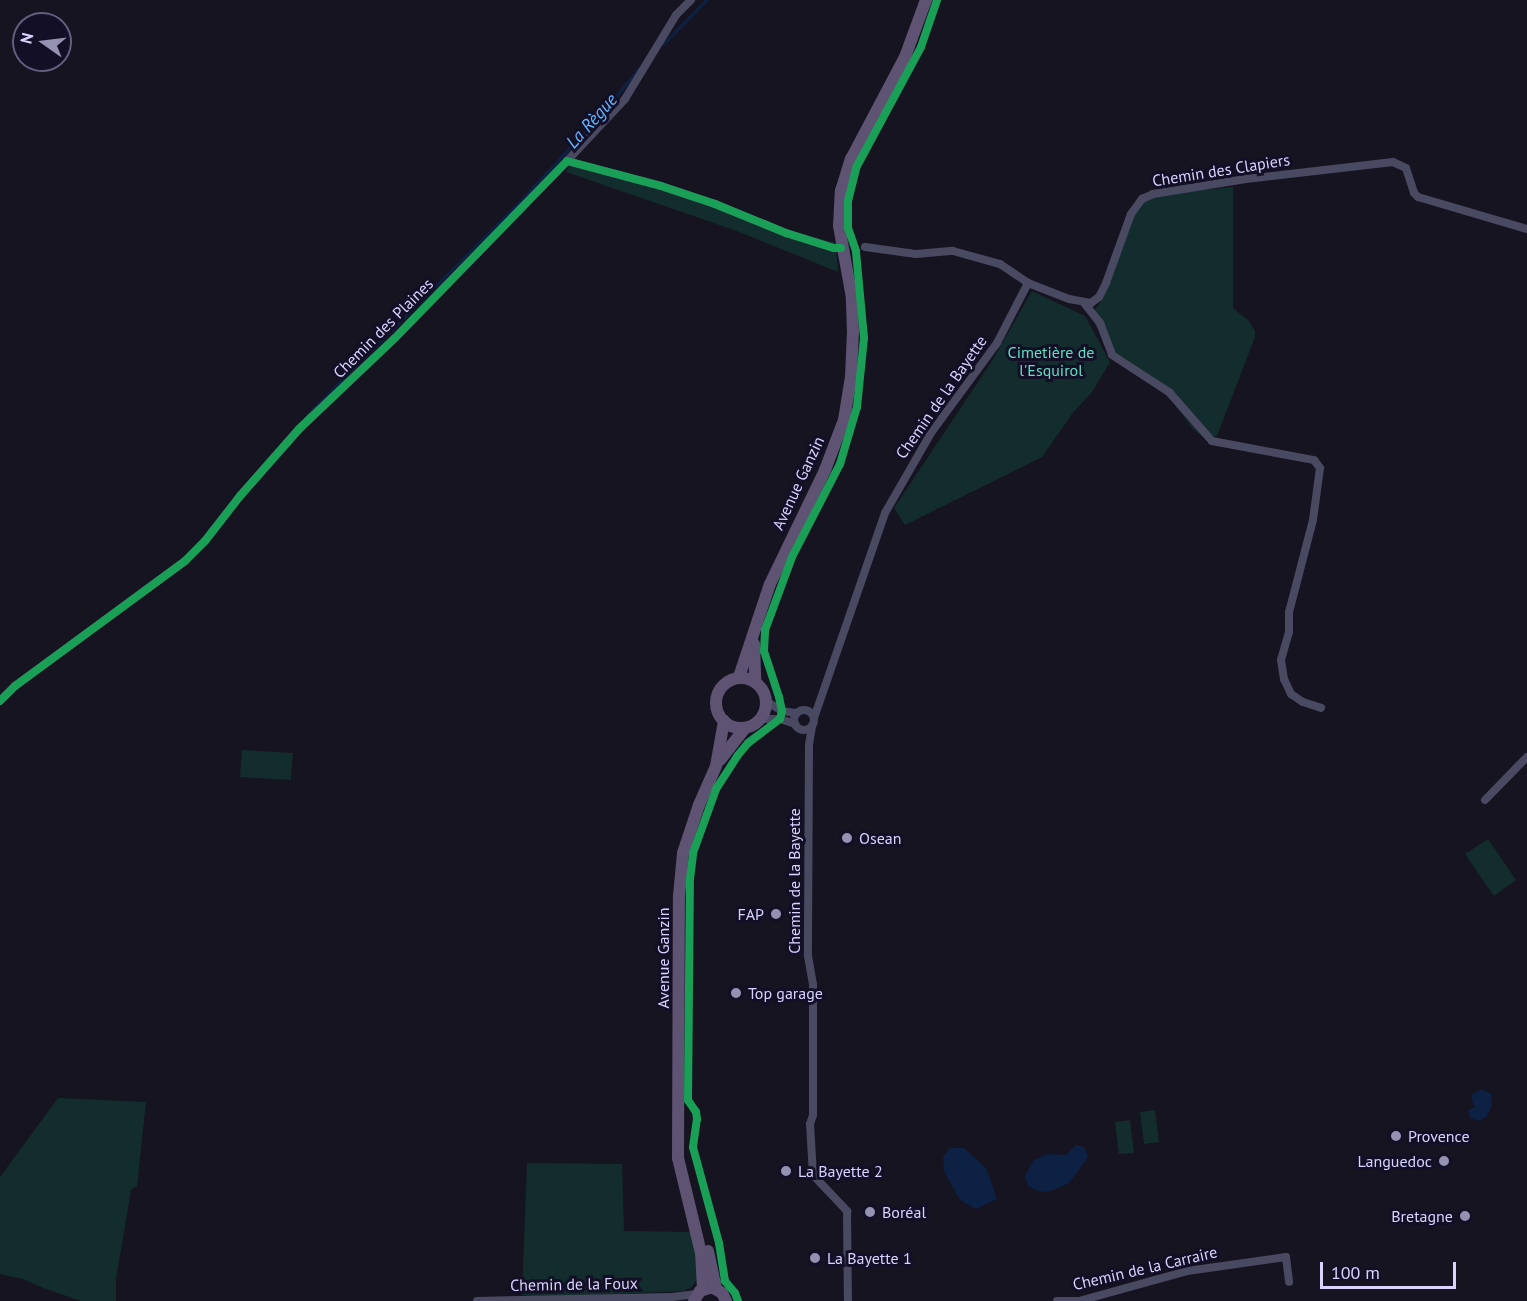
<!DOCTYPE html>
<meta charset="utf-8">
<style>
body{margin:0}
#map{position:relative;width:1527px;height:1301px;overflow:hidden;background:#161421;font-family:"PT Sans",sans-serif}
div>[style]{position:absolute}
.green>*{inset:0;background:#132c2d}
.water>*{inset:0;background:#0d2144}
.stream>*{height:3px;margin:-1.5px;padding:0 1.5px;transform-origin:1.5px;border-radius:1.5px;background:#0d2144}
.minor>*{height:8px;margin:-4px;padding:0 4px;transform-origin:4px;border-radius:4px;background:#4a4962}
.minor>.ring{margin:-4px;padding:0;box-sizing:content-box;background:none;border:8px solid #4a4962;border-radius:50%}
.primary>*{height:12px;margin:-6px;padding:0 6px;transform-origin:6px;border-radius:6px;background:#5e5373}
.primary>.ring{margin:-6px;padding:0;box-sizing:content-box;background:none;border:12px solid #5e5373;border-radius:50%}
.cycleway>*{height:8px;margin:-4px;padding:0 4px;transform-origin:4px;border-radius:4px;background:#1a9f57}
.dots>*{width:16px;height:16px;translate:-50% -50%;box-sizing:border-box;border:3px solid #130f26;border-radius:50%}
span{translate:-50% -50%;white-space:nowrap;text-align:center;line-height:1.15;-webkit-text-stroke:6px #130f26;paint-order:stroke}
.street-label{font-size:16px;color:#d9d4ff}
.park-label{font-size:16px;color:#5fe0c0}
.poi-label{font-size:16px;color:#d9d4ff}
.left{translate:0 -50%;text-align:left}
.right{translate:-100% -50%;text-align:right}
.water-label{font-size:18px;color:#62b6ff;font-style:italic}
.north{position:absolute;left:12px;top:12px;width:60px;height:60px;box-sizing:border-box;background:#130f26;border:2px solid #625e7d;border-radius:50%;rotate:284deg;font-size:16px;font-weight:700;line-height:24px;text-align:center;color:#d9d4ff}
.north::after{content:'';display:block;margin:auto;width:21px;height:27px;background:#9591b1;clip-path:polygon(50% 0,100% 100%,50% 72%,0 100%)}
.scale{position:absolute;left:1320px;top:1262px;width:136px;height:27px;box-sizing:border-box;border:3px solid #d9d4ff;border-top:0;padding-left:8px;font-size:18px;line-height:21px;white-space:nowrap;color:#d9d4ff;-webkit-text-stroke:4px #130f26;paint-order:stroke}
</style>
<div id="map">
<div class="green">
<i style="clip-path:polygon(574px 159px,624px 172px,774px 226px,836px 243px,838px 272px,734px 230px,566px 172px)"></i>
<i style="clip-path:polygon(1233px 187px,1233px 308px,1249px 321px,1255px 331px,1255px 337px,1217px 436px,1204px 438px,1193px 429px,1166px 393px,1122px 365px,1083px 307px,1095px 310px,1102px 300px,1134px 214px,1145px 200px,1158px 194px)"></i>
<i style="clip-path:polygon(1032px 291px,1085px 316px,1110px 362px,1092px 392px,1072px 414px,1042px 457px,905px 525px,894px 508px,992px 361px)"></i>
<i style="clip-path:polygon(242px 750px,293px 753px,291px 780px,240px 777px)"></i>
<i style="clip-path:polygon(1488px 839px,1516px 880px,1494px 896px,1465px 854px)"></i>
<i style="clip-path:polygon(58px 1098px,146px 1102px,137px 1186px,131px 1190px,116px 1279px,116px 1301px,81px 1301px,43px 1288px,23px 1279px,0 1274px,0 1177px)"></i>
<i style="clip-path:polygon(1155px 1110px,1159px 1142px,1144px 1144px,1140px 1112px)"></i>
<i style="clip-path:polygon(1130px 1120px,1134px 1153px,1119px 1154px,1115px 1122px)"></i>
<i style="clip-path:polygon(527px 1163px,622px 1164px,624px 1231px,691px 1232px,700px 1275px,692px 1287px,684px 1291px,545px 1297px,522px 1295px)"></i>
</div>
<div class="water">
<i style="clip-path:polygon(1482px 1089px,1491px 1094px,1492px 1106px,1486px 1117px,1479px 1121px,1470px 1118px,1468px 1110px,1476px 1107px,1473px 1104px,1471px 1095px)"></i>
<i style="clip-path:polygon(1076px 1145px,1084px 1147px,1088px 1157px,1069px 1183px,1048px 1192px,1038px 1191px,1028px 1186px,1025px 1176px,1033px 1161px,1047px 1154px,1066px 1155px)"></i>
<i style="clip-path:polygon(950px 1148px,964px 1148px,986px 1168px,997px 1199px,976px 1209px,960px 1200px,944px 1171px,943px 1157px)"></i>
</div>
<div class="stream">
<i style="left:663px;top:44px;width:62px;rotate:-45.7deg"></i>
<i style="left:307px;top:415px;width:303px;rotate:-45.1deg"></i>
<i style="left:521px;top:200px;width:117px;rotate:-47.1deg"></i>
<i style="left:601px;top:114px;width:61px;rotate:-50.3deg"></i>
</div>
<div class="minor">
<i style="left:567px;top:161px;width:85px;rotate:-46.9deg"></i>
<i style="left:625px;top:99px;width:98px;rotate:-58.7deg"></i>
<i style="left:676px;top:15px;width:21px;rotate:-45deg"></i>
<i style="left:865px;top:247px;width:51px;rotate:7.8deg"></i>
<i style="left:916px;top:254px;width:37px;rotate:-5deg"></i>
<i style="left:953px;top:251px;width:49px;rotate:15.5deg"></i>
<i style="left:1000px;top:264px;width:34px;rotate:34deg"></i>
<i style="left:1028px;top:283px;width:44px;rotate:21.3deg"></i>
<i style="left:1069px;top:299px;width:22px;rotate:10deg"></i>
<i style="left:1091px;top:303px;width:10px;rotate:-37deg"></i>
<i style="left:1099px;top:297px;width:16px;rotate:-63deg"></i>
<i style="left:1106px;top:283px;width:73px;rotate:-70.1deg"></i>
<i style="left:1131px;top:214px;width:19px;rotate:-54deg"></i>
<i style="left:1142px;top:199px;width:12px;rotate:-24deg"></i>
<i style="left:1153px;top:194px;width:94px;rotate:-9.2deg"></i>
<i style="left:1246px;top:179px;width:148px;rotate:-6.6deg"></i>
<i style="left:1393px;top:162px;width:14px;rotate:25deg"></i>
<i style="left:1406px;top:168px;width:26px;rotate:72deg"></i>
<i style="left:1414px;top:193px;width:6px;rotate:45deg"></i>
<i style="left:1418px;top:197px;width:114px;rotate:16.4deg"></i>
<i style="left:1084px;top:303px;width:26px;rotate:51deg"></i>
<i style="left:1100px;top:323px;width:34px;rotate:69deg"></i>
<i style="left:1112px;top:355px;width:68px;rotate:33deg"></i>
<i style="left:1169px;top:392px;width:65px;rotate:48.7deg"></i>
<i style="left:1212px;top:441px;width:104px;rotate:10.6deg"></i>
<i style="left:1314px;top:460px;width:10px;rotate:53deg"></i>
<i style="left:1320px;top:468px;width:52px;rotate:97.7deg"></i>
<i style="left:1313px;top:520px;width:95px;rotate:104.6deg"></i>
<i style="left:1289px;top:612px;width:20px;rotate:90deg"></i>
<i style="left:1289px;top:632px;width:29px;rotate:106deg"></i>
<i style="left:1281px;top:660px;width:19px;rotate:81deg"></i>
<i style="left:1284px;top:679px;width:17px;rotate:65deg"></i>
<i style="left:1291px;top:694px;width:14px;rotate:34deg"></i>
<i style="left:1303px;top:702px;width:19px;rotate:18deg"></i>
<i style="left:0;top:701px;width:21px;rotate:-45deg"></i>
<i style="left:15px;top:686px;width:211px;rotate:-36.3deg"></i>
<i style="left:185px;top:561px;width:28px;rotate:-45deg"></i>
<i style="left:205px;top:541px;width:57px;rotate:-52.1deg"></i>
<i style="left:240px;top:496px;width:89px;rotate:-48.6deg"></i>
<i style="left:299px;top:429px;width:131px;rotate:-43.5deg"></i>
<i style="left:394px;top:339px;width:248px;rotate:-45.8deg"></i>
<i style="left:567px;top:161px;width:97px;rotate:14.9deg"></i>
<i style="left:661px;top:186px;width:57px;rotate:18.4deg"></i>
<i style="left:715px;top:204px;width:77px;rotate:22.2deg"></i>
<i style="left:786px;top:233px;width:50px;rotate:17.4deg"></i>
<i style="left:834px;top:248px;width:7px"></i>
<i style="left:766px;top:701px;width:19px;rotate:32deg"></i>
<i style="left:782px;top:711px;width:15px;rotate:8deg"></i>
<i class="ring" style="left:794px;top:710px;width:12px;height:12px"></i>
<i style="left:814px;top:718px;width:217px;rotate:-70.9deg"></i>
<i style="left:885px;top:513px;width:92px;rotate:-60.1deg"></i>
<i style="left:931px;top:433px;width:112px;rotate:-53.7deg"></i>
<i style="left:997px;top:343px;width:68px;rotate:-62.7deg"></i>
<i style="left:760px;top:719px;width:20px"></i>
<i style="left:780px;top:719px;width:16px;rotate:18deg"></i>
<i style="left:812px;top:726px;width:19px;rotate:99deg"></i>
<i style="left:809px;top:745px;width:211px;rotate:90.3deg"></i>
<i style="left:808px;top:956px;width:28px;rotate:80deg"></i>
<i style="left:813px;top:984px;width:131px;rotate:90deg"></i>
<i style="left:813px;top:1115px;width:9px;rotate:108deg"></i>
<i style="left:810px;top:1124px;width:51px;rotate:86.6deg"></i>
<i style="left:813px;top:1175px;width:50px;rotate:46.6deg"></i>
<i style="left:847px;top:1211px;width:90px;rotate:89.4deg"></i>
<i style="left:1485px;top:800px;width:60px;rotate:-45.7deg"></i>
<i style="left:477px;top:1301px;width:195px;rotate:-1.2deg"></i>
<i style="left:672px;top:1297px;width:25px;rotate:-7deg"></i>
<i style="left:1057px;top:1301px;width:22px"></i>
<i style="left:1079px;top:1301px;width:112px;rotate:-15.5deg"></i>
<i style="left:1187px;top:1271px;width:100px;rotate:-8deg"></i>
<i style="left:1286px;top:1257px;width:25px;rotate:83deg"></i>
</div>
<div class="primary">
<i style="left:754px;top:644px;width:38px;rotate:88deg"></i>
<i style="left:739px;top:677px;width:98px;rotate:-71.6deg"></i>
<i style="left:770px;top:584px;width:127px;rotate:-64.2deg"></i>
<i style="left:825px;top:470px;width:53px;rotate:-69.2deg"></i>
<i style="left:844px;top:420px;width:44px;rotate:-80.8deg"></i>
<i style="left:851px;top:377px;width:45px;rotate:-87.5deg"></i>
<i style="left:853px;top:332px;width:34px;rotate:-92deg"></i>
<i style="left:852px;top:298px;width:73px;rotate:-100.2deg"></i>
<i style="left:839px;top:226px;width:35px;rotate:-87deg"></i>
<i style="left:841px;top:191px;width:34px;rotate:-73deg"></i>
<i style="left:851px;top:159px;width:115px;rotate:-62.1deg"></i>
<i style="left:905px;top:57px;width:61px;rotate:-69.8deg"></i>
<i class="ring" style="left:716px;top:678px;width:38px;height:38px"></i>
<i style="left:720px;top:760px;width:41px;rotate:-52deg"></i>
<i style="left:708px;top:1251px;width:38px;rotate:78deg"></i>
<i style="left:703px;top:1289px;width:36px;rotate:-93deg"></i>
<i style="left:701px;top:1253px;width:98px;rotate:-103.6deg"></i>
<i style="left:678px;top:1158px;width:262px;rotate:-89.8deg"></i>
<i style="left:679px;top:896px;width:43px;rotate:-84.7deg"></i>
<i style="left:683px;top:853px;width:51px;rotate:-71.6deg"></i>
<i style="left:699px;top:805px;width:43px;rotate:-66.4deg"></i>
<i style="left:716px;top:766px;width:46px;rotate:-79.9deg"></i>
<i style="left:694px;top:1301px;width:12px;rotate:-59deg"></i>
<i style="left:700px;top:1291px;width:13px;rotate:-18deg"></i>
<i style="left:712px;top:1287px;width:12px;rotate:31deg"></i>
<i style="left:722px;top:1293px;width:9px;rotate:63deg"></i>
</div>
<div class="cycleway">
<i style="left:0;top:701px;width:21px;rotate:-45deg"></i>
<i style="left:15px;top:686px;width:211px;rotate:-36.3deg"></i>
<i style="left:185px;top:561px;width:28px;rotate:-45deg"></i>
<i style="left:205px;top:541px;width:57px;rotate:-52.1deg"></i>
<i style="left:240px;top:496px;width:89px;rotate:-48.6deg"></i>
<i style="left:299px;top:429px;width:131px;rotate:-43.5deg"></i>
<i style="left:394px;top:339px;width:248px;rotate:-45.8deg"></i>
<i style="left:567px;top:161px;width:97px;rotate:14.9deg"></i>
<i style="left:661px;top:186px;width:57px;rotate:18.4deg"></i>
<i style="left:715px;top:204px;width:77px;rotate:22.2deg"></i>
<i style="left:786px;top:233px;width:50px;rotate:17.4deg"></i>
<i style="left:834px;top:248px;width:7px"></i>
<i style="left:738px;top:1301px;width:9px;rotate:-111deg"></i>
<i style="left:735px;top:1293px;width:16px;rotate:-130deg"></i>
<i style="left:725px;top:1281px;width:38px;rotate:-99deg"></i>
<i style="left:719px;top:1243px;width:99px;rotate:-105.2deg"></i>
<i style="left:693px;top:1147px;width:28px;rotate:-82deg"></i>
<i style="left:697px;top:1119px;width:7px;rotate:-98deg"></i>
<i style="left:696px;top:1112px;width:14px;rotate:-124deg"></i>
<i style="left:688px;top:1100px;width:221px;rotate:-89.5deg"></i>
<i style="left:690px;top:879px;width:26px;rotate:-83deg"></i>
<i style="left:693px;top:853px;width:68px;rotate:-70.2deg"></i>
<i style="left:716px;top:789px;width:40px;rotate:-57.1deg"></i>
<i style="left:738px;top:755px;width:16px;rotate:-50deg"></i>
<i style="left:748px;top:743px;width:40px;rotate:-37deg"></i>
<i style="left:780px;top:719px;width:8px;rotate:-76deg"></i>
<i style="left:782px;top:711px;width:14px;rotate:-102deg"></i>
<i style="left:779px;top:697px;width:48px;rotate:-108.1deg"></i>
<i style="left:764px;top:651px;width:21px;rotate:-87deg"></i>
<i style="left:765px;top:630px;width:78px;rotate:-69.7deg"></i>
<i style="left:792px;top:557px;width:105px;rotate:-62.7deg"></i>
<i style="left:840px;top:464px;width:59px;rotate:-73.4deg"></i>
<i style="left:857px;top:407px;width:69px;rotate:-84.2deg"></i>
<i style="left:864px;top:338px;width:87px;rotate:-95.3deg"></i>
<i style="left:856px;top:251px;width:24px;rotate:-109deg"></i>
<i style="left:848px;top:228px;width:27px;rotate:-90deg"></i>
<i style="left:848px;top:201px;width:36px;rotate:-76deg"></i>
<i style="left:857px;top:166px;width:135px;rotate:-61.7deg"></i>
<i style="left:921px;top:47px;width:50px;rotate:-71.2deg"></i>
</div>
<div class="dots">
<i style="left:847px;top:838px;background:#9591b1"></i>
<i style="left:776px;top:914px;background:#9591b1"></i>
<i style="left:736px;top:993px;background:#9591b1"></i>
<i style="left:1396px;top:1136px;background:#9591b1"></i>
<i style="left:1444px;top:1161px;background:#9591b1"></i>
<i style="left:786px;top:1171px;background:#9591b1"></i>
<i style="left:870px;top:1212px;background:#9591b1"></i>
<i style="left:1465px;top:1216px;background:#9591b1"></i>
<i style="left:815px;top:1258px;background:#9591b1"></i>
</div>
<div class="street-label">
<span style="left:1221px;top:170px;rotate:-9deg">Chemin des Clapiers</span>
<span style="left:383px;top:328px;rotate:-45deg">Chemin des Plaines</span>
<span style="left:941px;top:397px;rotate:-55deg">Chemin de la Bayette</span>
<span style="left:798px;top:483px;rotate:-65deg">Avenue Ganzin</span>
<span style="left:794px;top:881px;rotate:-90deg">Chemin de la Bayette</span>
<span style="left:663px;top:958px;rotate:-90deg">Avenue Ganzin</span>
<span style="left:1145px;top:1268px;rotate:-13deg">Chemin de la Carraire</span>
<span style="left:574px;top:1284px;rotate:-1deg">Chemin de la Foux</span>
</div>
<div class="park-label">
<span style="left:1051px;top:361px">Cimetière de<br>l'Esquirol</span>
</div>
<div class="poi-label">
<span class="left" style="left:859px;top:838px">Osean</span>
<span class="right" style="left:764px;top:914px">FAP</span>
<span class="left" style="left:748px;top:993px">Top garage</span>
<span class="left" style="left:1408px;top:1136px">Provence</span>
<span class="right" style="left:1432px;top:1161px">Languedoc</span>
<span class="left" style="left:798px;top:1171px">La Bayette 2</span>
<span class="left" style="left:882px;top:1212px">Boréal</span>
<span class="right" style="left:1453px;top:1216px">Bretagne</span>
<span class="left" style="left:827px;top:1258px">La Bayette 1</span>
</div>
<div class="water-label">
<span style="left:592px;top:121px;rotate:-48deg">La Règue</span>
</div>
<div class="north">N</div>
<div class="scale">100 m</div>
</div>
